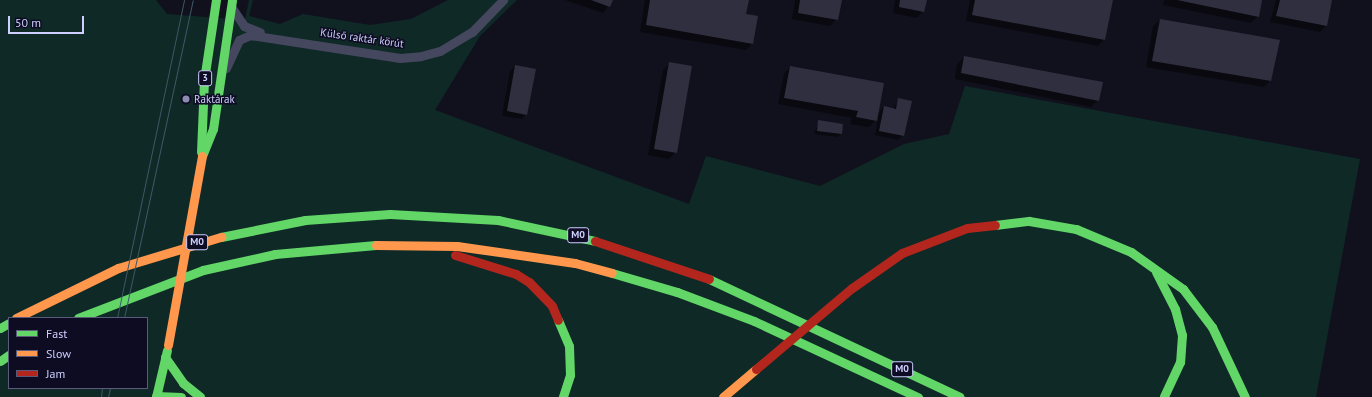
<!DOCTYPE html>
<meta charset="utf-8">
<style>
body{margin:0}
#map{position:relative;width:1372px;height:397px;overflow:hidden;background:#11111d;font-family:"PT Sans",sans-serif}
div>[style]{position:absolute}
.green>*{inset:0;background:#0f2927}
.shadow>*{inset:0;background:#0007}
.building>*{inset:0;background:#2f2f40}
.street>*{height:9px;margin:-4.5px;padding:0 4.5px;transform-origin:4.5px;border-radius:4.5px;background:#45475e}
.fast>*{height:9px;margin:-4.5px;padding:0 4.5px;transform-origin:4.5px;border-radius:4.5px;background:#63d668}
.slow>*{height:9px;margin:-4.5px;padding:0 4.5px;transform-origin:4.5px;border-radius:4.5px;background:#ff974d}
.jam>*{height:9px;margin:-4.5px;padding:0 4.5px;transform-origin:4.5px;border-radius:4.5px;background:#b3261e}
.tram>*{height:1px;margin:-0.5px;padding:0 0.5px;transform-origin:0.5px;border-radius:0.5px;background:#3e5866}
.slow-bridge>*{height:9px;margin:-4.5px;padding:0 4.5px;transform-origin:4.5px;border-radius:4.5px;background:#ff974d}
.jam-bridge>*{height:9px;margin:-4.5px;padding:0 4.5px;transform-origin:4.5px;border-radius:4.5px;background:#b3261e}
.dots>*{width:11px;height:11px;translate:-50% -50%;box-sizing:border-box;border:2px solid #0d0c22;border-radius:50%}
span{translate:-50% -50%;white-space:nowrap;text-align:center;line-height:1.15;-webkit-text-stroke:3px #0d0c22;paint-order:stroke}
.shield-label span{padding:1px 3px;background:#0d0c22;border:1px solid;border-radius:3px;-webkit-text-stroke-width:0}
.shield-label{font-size:10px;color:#ceceff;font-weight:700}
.street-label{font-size:11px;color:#ceceff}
.poi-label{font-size:11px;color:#ceceff}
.left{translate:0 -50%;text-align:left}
.legend{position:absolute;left:8px;top:317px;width:140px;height:72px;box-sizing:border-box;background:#0d0c22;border:1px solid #5a5a7a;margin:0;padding:5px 7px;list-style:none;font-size:12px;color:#ceceff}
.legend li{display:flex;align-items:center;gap:8px;height:20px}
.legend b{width:20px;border:1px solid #5a5a7a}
.scale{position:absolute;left:8px;top:16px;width:76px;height:18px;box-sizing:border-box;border:2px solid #ceceff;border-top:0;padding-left:5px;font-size:12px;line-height:14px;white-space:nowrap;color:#ceceff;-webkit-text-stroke:3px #0d0c22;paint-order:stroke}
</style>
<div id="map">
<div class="green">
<i style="clip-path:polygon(evenodd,0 0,156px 0,167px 14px,245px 20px,249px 0,253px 0,249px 16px,280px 24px,303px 14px,370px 25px,411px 19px,448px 0,517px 0,480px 36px,435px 110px,689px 204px,706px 156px,820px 186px,904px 144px,949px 134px,965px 86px,1360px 159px,1316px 397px,0 397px,0 0,9px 318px,147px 318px,147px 388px,9px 388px,9px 318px)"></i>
</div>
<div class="shadow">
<i style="clip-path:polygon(565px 0,612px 0,603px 13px)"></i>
<i style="clip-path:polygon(645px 0,748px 0,745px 15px,752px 44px,746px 50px,640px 32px)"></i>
<i style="clip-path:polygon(795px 0,841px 0,837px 19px,830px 26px,792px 19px)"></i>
<i style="clip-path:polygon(895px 0,926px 0,923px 11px,917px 18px,893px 13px)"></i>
<i style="clip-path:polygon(970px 0,1112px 0,1104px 39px,1098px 46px,966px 21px)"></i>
<i style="clip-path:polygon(1164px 0,1261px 0,1258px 16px,1251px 23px,1163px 5px)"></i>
<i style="clip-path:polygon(1276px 0,1331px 0,1326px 26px,1320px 32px,1270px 22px)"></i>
<i style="clip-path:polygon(1160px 20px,1279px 41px,1270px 81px,1264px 87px,1146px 67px,1153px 26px)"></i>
<i style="clip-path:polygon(964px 57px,1098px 100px,1091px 107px,955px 79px,957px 64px)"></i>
<i style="clip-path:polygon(670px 63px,676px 152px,669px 159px,648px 155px,663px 70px)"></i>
<i style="clip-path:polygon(515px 66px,526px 114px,522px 119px,502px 116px,510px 71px)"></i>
<i style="clip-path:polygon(790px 67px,877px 115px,884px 107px,893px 109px,899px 99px,903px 135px,898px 140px,875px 135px,878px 118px,869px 127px,850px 124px,852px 118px,778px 104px,784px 74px)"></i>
<i style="clip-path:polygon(819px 121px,842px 125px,841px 134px,837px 137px,814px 134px)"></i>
</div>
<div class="building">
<i style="clip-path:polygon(591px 0,613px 0,610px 7px)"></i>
<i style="clip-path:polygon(650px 0,749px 0,746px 14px,758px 16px,753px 44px,646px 25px)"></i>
<i style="clip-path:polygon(800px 0,842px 0,838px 20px,798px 13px)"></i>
<i style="clip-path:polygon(900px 0,927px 0,924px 12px,899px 7px)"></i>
<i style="clip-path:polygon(975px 0,1113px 0,1105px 40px,972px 15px)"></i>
<i style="clip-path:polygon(1177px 0,1262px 0,1259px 17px)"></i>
<i style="clip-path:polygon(1280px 0,1332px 0,1327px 26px,1276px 16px)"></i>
<i style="clip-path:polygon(1160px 19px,1280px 40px,1271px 81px,1152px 61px)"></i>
<i style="clip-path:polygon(964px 56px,1103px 82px,1099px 101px,961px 73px)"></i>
<i style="clip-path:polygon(669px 62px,692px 66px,677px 153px,654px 149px)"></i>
<i style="clip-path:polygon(515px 65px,536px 69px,527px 115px,507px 111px)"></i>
<i style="clip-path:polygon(790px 66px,884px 83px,877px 121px,856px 117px,858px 111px,784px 98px)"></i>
<i style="clip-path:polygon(898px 98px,912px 101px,904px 136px,879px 131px,884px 106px,896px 109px)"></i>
<i style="clip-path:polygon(818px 120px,843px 124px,842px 134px,817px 131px)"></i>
</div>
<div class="street">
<i style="left:232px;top:8px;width:22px;rotate:56deg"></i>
<i style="left:244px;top:26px;width:17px;rotate:21deg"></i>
<i style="left:226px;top:68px;width:31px;rotate:-65deg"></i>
<i style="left:239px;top:40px;width:12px;rotate:-24deg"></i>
<i style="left:250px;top:35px;width:152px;rotate:8.7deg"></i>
<i style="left:400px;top:58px;width:21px;rotate:-5deg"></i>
<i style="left:421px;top:56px;width:20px;rotate:-15deg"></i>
<i style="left:440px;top:51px;width:37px;rotate:-31deg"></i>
<i style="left:472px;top:32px;width:45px;rotate:-45.9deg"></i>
</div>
<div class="fast">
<i style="left:201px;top:152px;width:72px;rotate:-87.6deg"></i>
<i style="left:204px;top:80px;width:81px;rotate:-81.5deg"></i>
<i style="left:202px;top:156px;width:29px;rotate:-68deg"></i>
<i style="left:213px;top:129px;width:130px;rotate:-81.6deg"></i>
<i style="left:995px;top:225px;width:34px;rotate:-7deg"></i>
<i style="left:1029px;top:221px;width:48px;rotate:9.7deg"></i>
<i style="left:1076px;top:229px;width:60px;rotate:22.7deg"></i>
<i style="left:1131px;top:252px;width:64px;rotate:35.4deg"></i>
<i style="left:1183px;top:289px;width:48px;rotate:52.7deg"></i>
<i style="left:1212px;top:327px;width:77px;rotate:64.8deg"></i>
<i style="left:221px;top:237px;width:86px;rotate:-11.4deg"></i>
<i style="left:305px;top:220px;width:85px;rotate:-4deg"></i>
<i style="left:390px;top:214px;width:108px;rotate:3.2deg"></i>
<i style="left:498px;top:220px;width:99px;rotate:12.2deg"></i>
<i style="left:1156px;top:272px;width:42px;rotate:62.8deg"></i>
<i style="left:1175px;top:309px;width:27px;rotate:75deg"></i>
<i style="left:1182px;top:335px;width:27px;rotate:94deg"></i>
<i style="left:1180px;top:362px;width:38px;rotate:115deg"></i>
<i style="left:612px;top:273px;width:68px;rotate:16.3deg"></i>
<i style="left:677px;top:292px;width:82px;rotate:20.6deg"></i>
<i style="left:754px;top:321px;width:181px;rotate:24.9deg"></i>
<i style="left:709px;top:279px;width:277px;rotate:25.2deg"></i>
<i style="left:78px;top:318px;width:134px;rotate:-21deg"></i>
<i style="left:203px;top:270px;width:74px;rotate:-12.5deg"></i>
<i style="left:275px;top:254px;width:101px;rotate:-5.1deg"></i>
<i style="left:558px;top:320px;width:28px;rotate:67deg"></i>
<i style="left:569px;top:346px;width:29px;rotate:88deg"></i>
<i style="left:570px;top:375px;width:23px;rotate:108deg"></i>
<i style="left:0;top:328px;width:10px;rotate:-29deg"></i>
<i style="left:165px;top:357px;width:32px;rotate:55deg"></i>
<i style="left:183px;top:383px;width:22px;rotate:39deg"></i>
<i style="left:0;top:361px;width:11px;rotate:-34deg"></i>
<i style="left:156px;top:396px;width:25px;rotate:2deg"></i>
<i style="left:156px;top:397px;width:48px;rotate:-76.8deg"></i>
</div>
<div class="slow">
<i style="left:376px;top:245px;width:81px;rotate:0.7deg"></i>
<i style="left:457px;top:246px;width:119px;rotate:8.2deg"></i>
<i style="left:575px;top:263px;width:38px;rotate:15deg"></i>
<i style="left:16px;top:318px;width:114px;rotate:-26.1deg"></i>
<i style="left:118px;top:268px;width:108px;rotate:-16.8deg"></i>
<i style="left:723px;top:397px;width:43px;rotate:-40.3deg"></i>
</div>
<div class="jam">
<i style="left:595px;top:241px;width:120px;rotate:18.4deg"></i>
<i style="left:455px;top:255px;width:64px;rotate:17.3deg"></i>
<i style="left:516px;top:274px;width:15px;rotate:32deg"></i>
<i style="left:529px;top:282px;width:33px;rotate:46deg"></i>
<i style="left:552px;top:306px;width:15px;rotate:67deg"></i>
<i style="left:852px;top:288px;width:61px;rotate:-35deg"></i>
<i style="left:902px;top:253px;width:70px;rotate:-21deg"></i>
<i style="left:967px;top:228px;width:28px;rotate:-6deg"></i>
</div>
<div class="tram">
<i style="left:117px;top:318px;width:325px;rotate:-78.1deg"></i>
<i style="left:124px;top:318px;width:325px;rotate:-77.8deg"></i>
<i style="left:101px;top:397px;width:9px;rotate:-84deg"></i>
<i style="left:108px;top:397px;width:9px;rotate:-77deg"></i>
</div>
<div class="slow-bridge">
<i style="left:168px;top:345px;width:192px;rotate:-79.8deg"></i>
</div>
<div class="jam-bridge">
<i style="left:756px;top:369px;width:126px;rotate:-40.2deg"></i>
</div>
<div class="dots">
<i style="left:186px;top:99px;background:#8c8cb0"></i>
</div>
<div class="shield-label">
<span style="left:205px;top:78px">3</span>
<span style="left:578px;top:235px">M0</span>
<span style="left:197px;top:242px">M0</span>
<span style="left:902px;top:369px">M0</span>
</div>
<div class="street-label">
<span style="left:362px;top:38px;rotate:8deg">Külső raktár körút</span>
</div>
<div class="poi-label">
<span class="left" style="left:194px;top:99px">Raktárak</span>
</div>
<ul class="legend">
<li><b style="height:5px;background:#63d668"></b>Fast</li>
<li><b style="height:5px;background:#ff974d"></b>Slow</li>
<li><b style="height:5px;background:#b3261e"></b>Jam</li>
</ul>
<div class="scale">50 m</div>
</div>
